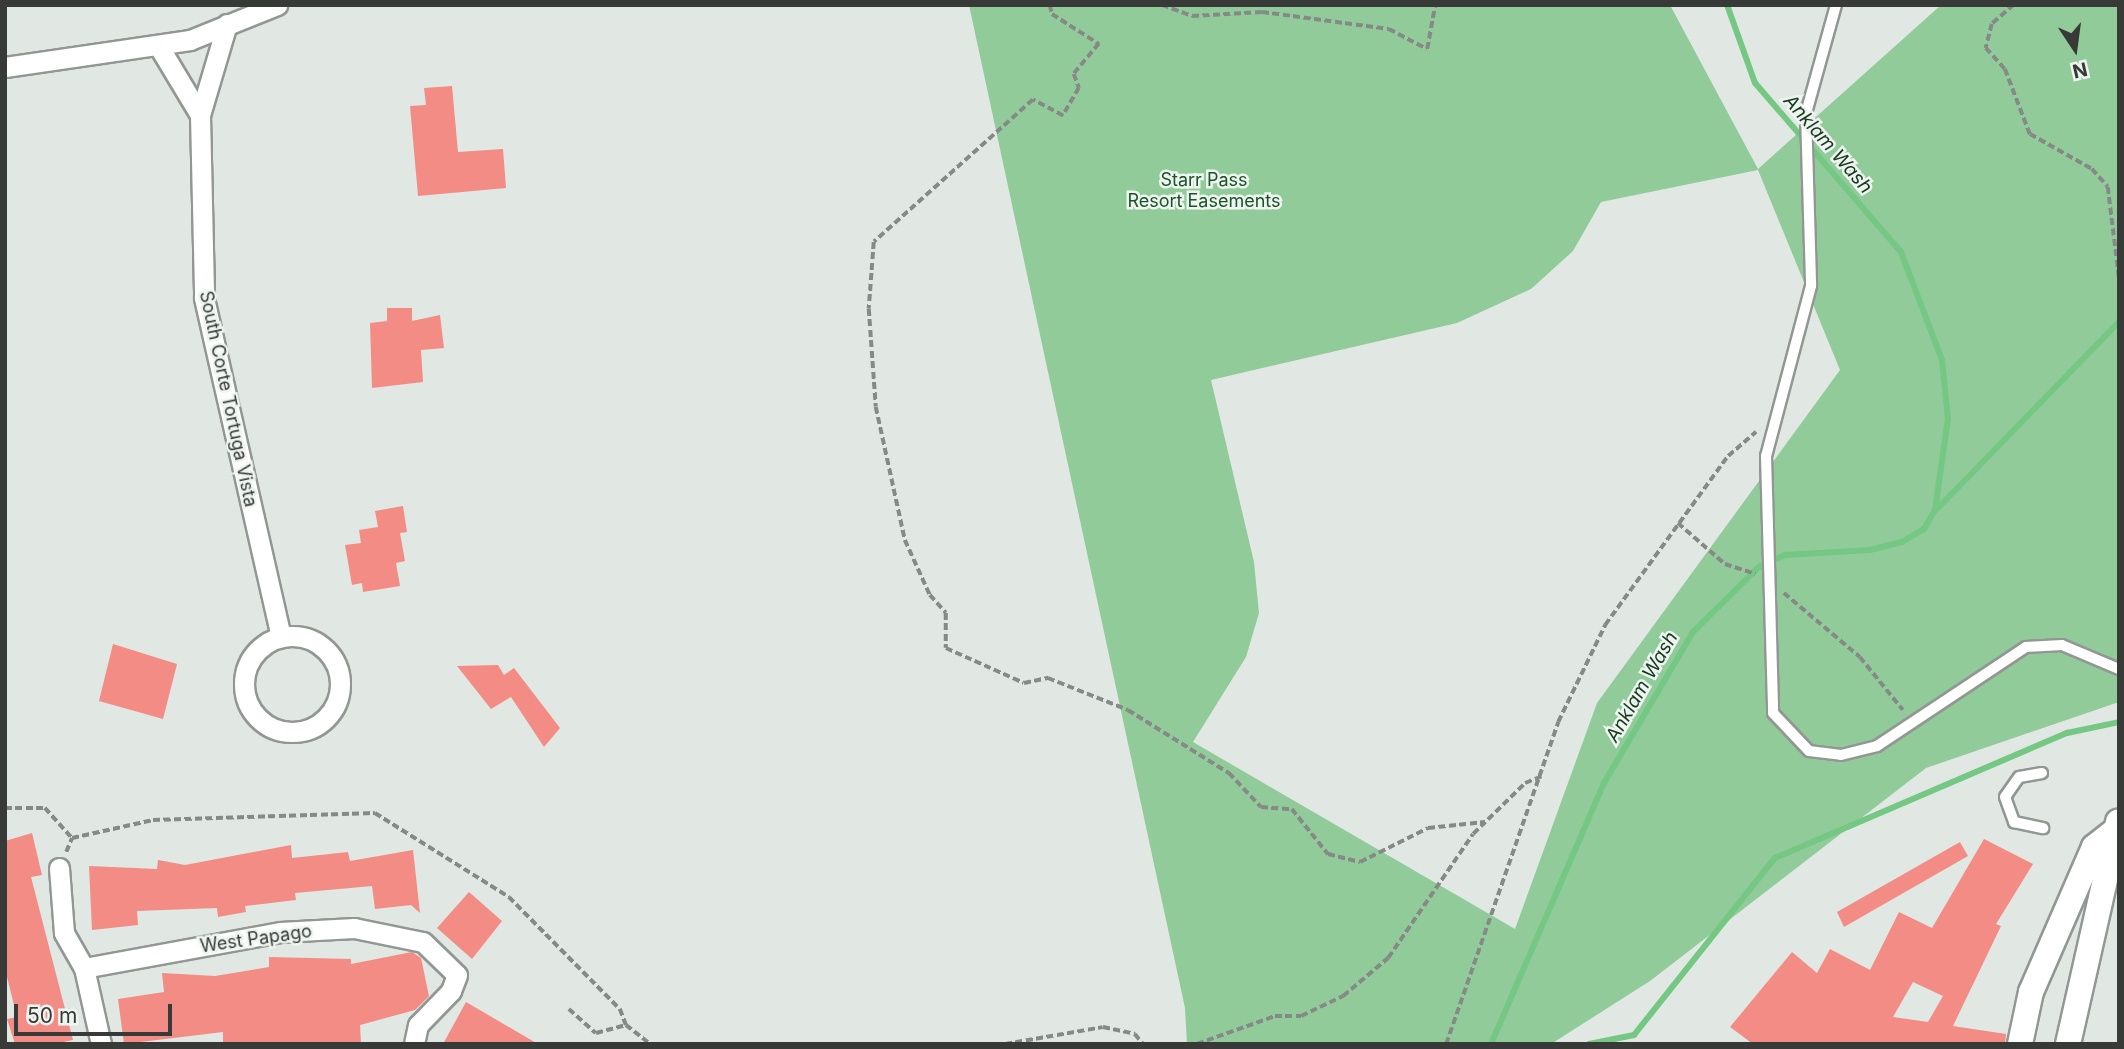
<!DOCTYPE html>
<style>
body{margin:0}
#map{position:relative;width:2124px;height:1049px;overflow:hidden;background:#e1e7e2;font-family:Inter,sans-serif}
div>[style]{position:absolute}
.green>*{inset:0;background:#91cb9a}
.stream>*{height:6px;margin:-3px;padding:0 3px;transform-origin:3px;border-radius:3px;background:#75c784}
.building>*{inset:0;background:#f28c85}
.path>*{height:3.5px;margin-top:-1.75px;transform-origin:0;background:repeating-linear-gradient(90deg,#868a86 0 7px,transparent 0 10.5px)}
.roads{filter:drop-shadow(2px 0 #929793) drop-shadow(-2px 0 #929793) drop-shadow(0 2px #929793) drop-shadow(0 -2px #929793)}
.service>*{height:10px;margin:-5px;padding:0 5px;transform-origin:5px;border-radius:5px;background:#fff}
.minor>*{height:19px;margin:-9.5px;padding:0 9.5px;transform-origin:9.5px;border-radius:9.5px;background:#fff}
.minor>.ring{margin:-9.5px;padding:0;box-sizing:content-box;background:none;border:19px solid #fff;border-radius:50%}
.tertiary>*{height:24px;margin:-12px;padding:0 12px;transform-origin:12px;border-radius:12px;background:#fff}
span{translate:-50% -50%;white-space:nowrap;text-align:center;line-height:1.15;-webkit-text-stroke:5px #eef4ef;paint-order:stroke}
.park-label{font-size:18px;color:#1a5429}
.street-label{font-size:18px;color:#373a37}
.water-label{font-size:19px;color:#17391e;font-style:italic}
.frame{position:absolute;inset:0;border:7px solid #373a37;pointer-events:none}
.north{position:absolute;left:2040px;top:14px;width:70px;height:70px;-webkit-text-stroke:5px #eef4ef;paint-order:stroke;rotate:167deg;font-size:19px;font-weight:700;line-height:28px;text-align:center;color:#373a37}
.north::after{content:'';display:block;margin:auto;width:24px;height:32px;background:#373a37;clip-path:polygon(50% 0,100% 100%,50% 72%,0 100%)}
.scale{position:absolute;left:14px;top:1004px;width:158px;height:32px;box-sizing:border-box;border:4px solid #373a37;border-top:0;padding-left:9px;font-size:21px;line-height:24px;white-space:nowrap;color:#373a37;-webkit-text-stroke:5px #eef4ef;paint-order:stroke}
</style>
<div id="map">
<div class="green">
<i style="clip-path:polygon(evenodd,969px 5px,1670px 5px,1758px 169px,1941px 5px,2119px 5px,2119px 702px,1926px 768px,1650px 981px,1551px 1044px,1187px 1044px,1185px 1008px,969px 5px,1758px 170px,1840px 370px,1597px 703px,1515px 929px,1193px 742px,1246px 657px,1259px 613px,1254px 562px,1211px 380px,1457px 323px,1531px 289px,1573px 251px,1601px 202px,1758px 170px)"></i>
</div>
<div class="stream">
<i style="left:1937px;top:509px;width:261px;rotate:-45.8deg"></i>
<i style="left:1491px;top:1044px;width:284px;rotate:-66.6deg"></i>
<i style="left:1604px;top:783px;width:175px;rotate:-59.5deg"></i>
<i style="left:1693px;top:632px;width:93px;rotate:-44.6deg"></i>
<i style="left:1759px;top:567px;width:29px;rotate:-25deg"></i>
<i style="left:1785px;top:555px;width:85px;rotate:-3.4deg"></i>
<i style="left:1870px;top:550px;width:33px;rotate:-14deg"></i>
<i style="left:1902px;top:542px;width:26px;rotate:-31deg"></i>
<i style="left:1924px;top:529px;width:22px;rotate:-60deg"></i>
<i style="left:1935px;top:510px;width:92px;rotate:-81.9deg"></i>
<i style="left:1948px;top:419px;width:59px;rotate:-95.8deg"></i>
<i style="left:1942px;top:360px;width:116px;rotate:-110.8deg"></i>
<i style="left:1901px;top:252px;width:223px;rotate:-130.8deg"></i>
<i style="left:1755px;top:83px;width:83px;rotate:-109.7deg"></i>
<i style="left:1589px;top:1044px;width:46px;rotate:-11.3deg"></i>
<i style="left:1634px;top:1035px;width:226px;rotate:-51.5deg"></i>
<i style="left:1775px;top:858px;width:318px;rotate:-23.2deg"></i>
<i style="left:2067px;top:733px;width:53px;rotate:-11.9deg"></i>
</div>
<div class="building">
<i style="clip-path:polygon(452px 86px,458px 152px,503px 149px,506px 188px,418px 196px,410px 106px,426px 105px,424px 88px)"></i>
<i style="clip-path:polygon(387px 308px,412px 308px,412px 321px,440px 315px,444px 348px,421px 350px,423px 382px,372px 388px,370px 323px,387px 321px)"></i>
<i style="clip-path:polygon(403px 506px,407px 532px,400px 533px,405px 561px,396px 563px,400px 586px,363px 592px,362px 583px,352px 585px,345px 545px,361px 543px,359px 530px,378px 527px,375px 511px)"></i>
<i style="clip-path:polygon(113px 644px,177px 664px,163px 719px,99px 701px)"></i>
<i style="clip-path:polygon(498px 665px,504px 675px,514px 668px,560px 728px,544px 747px,511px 697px,491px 709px,457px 666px)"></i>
<i style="clip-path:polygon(32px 833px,42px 875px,31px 877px,73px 1040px,53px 1044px,15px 1044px,7px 1019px,17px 1017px,5px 969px,5px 841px)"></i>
<i style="clip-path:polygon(evenodd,1984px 839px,2033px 864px,1996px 924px,2001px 926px,1953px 1026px,2006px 1034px,2005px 1044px,1753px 1044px,1730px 1027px,1792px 952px,1817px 973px,1830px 949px,1870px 970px,1899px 912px,1932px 928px,1984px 839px,1913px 982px,1943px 996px,1928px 1022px,1893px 1017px,1913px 982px)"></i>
<i style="clip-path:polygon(1960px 842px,1968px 856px,1844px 927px,1837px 912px)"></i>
<i style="clip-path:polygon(291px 845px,292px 858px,348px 852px,350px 861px,413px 850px,420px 913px,411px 905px,375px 909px,372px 886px,295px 893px,296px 900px,245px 906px,246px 912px,218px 917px,217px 908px,137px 911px,138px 925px,92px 930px,89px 866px,157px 869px,158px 860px,185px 865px)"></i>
<i style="clip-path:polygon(469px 892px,502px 921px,472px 959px,437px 928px)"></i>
<i style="clip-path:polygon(412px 952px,421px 958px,429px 996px,415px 1010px,360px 1025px,361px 1044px,223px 1044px,223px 1032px,124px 1044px,118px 999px,164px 992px,162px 973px,215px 976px,269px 967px,269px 957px,351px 959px,351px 964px)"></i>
<i style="clip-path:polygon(466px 1002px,538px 1044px,443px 1044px)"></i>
</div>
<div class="path">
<i style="left:1050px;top:5px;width:9px;rotate:77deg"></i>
<i style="left:1052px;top:14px;width:56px;rotate:32.6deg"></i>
<i style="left:1099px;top:44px;width:39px;rotate:130deg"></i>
<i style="left:1074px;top:74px;width:15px;rotate:70deg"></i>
<i style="left:1079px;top:88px;width:32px;rotate:120deg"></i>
<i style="left:1063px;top:116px;width:34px;rotate:-152deg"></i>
<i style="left:1033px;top:100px;width:213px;rotate:138.2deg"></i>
<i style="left:874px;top:242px;width:67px;rotate:94.3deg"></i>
<i style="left:869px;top:309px;width:98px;rotate:85.9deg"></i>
<i style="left:876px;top:407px;width:136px;rotate:77.7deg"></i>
<i style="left:905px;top:540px;width:60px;rotate:65.6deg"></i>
<i style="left:930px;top:595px;width:24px;rotate:48deg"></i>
<i style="left:946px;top:613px;width:35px;rotate:90deg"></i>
<i style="left:946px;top:648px;width:85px;rotate:24.2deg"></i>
<i style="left:1024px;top:683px;width:25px;rotate:-12deg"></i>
<i style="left:1048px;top:678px;width:86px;rotate:21.8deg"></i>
<i style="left:1128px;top:710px;width:119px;rotate:32deg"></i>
<i style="left:1229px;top:773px;width:47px;rotate:46.7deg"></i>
<i style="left:1261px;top:807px;width:31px;rotate:4deg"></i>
<i style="left:1292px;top:809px;width:58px;rotate:51.3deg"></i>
<i style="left:1328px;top:854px;width:33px;rotate:14deg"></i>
<i style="left:1360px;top:862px;width:76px;rotate:-26.6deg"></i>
<i style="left:1428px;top:828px;width:57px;rotate:-6deg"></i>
<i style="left:1162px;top:5px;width:32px;rotate:20deg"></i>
<i style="left:1192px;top:16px;width:70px;rotate:-3.3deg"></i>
<i style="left:1262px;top:12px;width:128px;rotate:7.6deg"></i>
<i style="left:1389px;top:29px;width:43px;rotate:27.8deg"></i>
<i style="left:1427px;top:49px;width:45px;rotate:-79.7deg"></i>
<i style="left:2014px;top:5px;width:29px;rotate:139deg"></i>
<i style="left:1992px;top:24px;width:25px;rotate:104deg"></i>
<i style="left:1986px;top:48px;width:28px;rotate:48deg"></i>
<i style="left:2005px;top:69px;width:70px;rotate:69deg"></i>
<i style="left:2030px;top:134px;width:71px;rotate:29.4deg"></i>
<i style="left:2092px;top:169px;width:24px;rotate:48deg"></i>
<i style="left:2108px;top:187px;width:91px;rotate:83deg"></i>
<i style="left:1678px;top:523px;width:62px;rotate:41.1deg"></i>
<i style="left:1725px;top:564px;width:32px;rotate:18deg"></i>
<i style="left:1784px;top:593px;width:99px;rotate:40.1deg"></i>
<i style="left:1860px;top:657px;width:68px;rotate:50.9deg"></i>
<i style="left:5px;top:808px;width:40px"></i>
<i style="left:45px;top:808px;width:40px;rotate:48deg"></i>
<i style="left:72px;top:838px;width:83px;rotate:-12.5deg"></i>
<i style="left:153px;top:820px;width:222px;rotate:-1.8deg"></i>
<i style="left:375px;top:813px;width:158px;rotate:32.1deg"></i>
<i style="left:509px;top:897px;width:158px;rotate:45.3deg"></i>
<i style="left:620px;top:1009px;width:17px;rotate:69deg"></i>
<i style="left:66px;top:852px;width:15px;rotate:-67deg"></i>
<i style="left:569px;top:1009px;width:36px;rotate:42deg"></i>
<i style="left:596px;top:1033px;width:31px;rotate:-15deg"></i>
<i style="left:626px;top:1025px;width:31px;rotate:38deg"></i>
<i style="left:1005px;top:1044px;width:99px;rotate:-9.8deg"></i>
<i style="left:1103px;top:1027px;width:33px;rotate:12deg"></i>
<i style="left:1135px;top:1034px;width:13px;rotate:51deg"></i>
<i style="left:1197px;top:1044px;width:83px;rotate:-19.7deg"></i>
<i style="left:1275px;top:1016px;width:26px"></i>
<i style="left:1301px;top:1016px;width:47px;rotate:-25.5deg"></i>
<i style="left:1343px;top:996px;width:59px;rotate:-40.2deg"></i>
<i style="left:1388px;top:958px;width:150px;rotate:-55.6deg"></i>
<i style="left:1473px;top:834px;width:73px;rotate:-44.4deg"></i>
<i style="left:1525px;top:783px;width:18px;rotate:-22deg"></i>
<i style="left:1446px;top:1044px;width:341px;rotate:-70.8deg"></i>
<i style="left:1558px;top:722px;width:108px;rotate:-64.1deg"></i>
<i style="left:1605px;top:625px;width:209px;rotate:-54deg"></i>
<i style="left:1728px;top:456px;width:37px;rotate:-41deg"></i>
</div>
<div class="roads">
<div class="service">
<i style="left:1836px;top:5px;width:112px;rotate:105.5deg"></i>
<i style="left:1806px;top:113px;width:173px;rotate:88.3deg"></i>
<i style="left:1811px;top:286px;width:176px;rotate:104.8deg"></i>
<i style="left:1766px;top:456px;width:257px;rotate:88.4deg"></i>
<i style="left:1773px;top:713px;width:52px;rotate:46.5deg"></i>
<i style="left:1809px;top:751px;width:32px;rotate:7deg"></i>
<i style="left:1841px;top:755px;width:37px;rotate:-14deg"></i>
<i style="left:1877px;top:746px;width:179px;rotate:-33.6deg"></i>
<i style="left:2026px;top:647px;width:36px;rotate:-3deg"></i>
<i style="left:2062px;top:645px;width:62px;rotate:22.8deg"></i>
<i style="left:2042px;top:773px;width:23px;rotate:170deg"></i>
<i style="left:2019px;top:777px;width:24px;rotate:125deg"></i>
<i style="left:2005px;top:797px;width:27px;rotate:70deg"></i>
<i style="left:2014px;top:822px;width:30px;rotate:12deg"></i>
</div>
<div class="minor">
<i style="left:158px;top:45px;width:82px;rotate:59deg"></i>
<i style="left:200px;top:115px;width:183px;rotate:88.7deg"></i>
<i style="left:204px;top:298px;width:348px;rotate:77.2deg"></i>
<i style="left:5px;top:67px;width:187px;rotate:-8.3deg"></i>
<i style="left:190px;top:40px;width:94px;rotate:-21.9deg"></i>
<i style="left:200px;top:115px;width:95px;rotate:-73.5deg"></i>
<i class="ring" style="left:244px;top:636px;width:77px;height:77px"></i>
<i style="left:59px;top:868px;width:65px;rotate:85.6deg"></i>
<i style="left:64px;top:933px;width:40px;rotate:60.3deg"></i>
<i style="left:84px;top:968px;width:78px;rotate:77.4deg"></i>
<i style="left:84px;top:968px;width:199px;rotate:-10.4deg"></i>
<i style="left:280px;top:932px;width:74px;rotate:-3.1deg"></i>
<i style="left:354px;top:928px;width:70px;rotate:11.5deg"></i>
<i style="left:423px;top:942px;width:47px;rotate:44.1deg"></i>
<i style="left:457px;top:975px;width:17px;rotate:111deg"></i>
<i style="left:451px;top:991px;width:47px;rotate:134.1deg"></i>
<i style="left:418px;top:1025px;width:19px;rotate:102deg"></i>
</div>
<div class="tertiary">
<i style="left:2020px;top:1044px;width:53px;rotate:-78.1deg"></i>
<i style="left:2031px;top:992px;width:158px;rotate:-66.5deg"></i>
<i style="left:2094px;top:847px;width:28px;rotate:-38deg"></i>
<i style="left:2068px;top:1044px;width:228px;rotate:-77.3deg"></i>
</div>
</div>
<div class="park-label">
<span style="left:1204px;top:191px">Starr Pass<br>Resort Easements</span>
</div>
<div class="street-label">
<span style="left:228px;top:399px;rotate:78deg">South Corte Tortuga Vista</span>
<span style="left:256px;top:939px;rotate:-8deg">West Papago</span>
</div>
<div class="water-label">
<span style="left:1828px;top:144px;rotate:49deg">Anklam Wash</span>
<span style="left:1642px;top:687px;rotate:-60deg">Anklam Wash</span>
</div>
<div class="frame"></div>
<div class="north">N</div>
<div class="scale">50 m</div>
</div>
